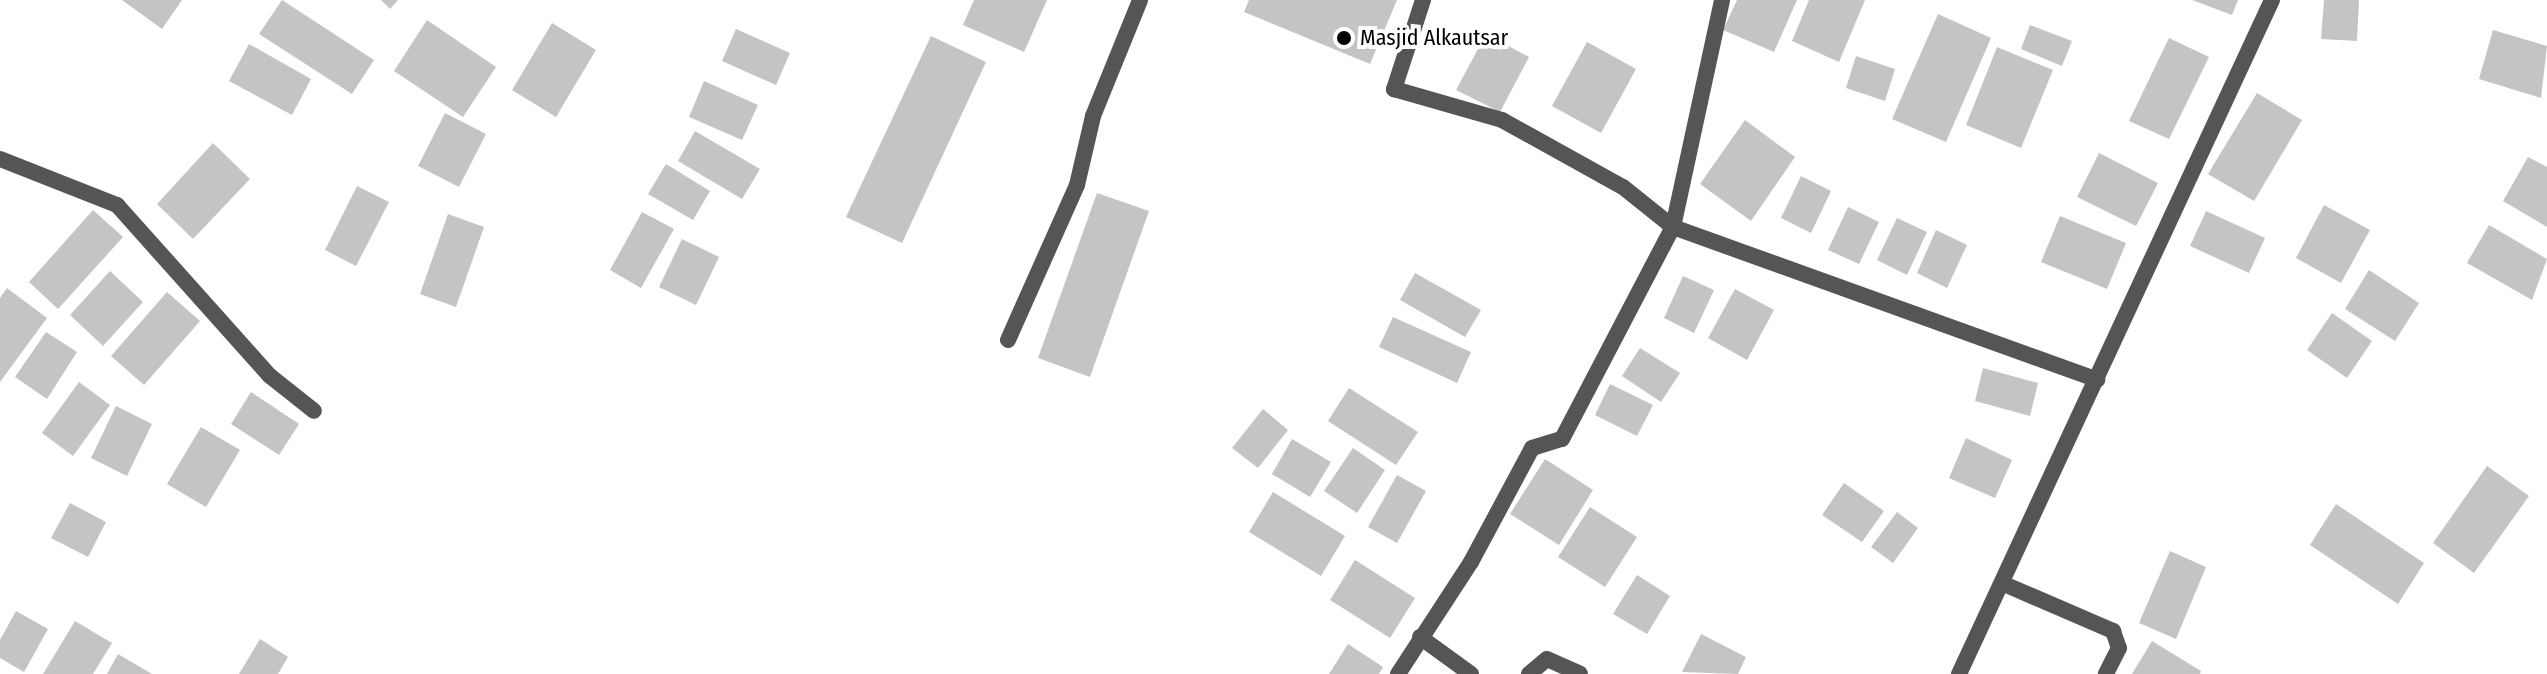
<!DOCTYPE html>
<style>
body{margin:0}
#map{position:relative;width:2547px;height:674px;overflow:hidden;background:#fff;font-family:"Fira Sans Condensed",sans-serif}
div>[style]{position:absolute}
.building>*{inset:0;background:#c4c4c4}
.service>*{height:16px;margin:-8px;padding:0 8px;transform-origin:8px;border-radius:8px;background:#555}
.minor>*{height:16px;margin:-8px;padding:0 8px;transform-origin:8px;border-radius:8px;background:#555}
.dots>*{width:22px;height:22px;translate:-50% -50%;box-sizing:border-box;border:4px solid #fff;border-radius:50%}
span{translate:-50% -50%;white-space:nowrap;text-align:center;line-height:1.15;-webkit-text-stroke:8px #fff;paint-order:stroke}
.poi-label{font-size:22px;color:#000}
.left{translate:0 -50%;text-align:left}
</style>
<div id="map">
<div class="building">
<i style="clip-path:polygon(122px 0,182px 0,162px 29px)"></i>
<i style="clip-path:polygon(282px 0,374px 60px,352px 94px,259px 34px)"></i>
<i style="clip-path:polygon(381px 0,398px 0,390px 9px)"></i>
<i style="clip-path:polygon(974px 0,1047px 0,1024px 52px,963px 25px)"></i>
<i style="clip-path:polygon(1249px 0,1397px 0,1370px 64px,1244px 12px)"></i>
<i style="clip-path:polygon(1737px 0,1797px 0,1774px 52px,1723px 30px)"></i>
<i style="clip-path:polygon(1809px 0,1865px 0,1839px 62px,1792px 41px)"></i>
<i style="clip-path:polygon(2192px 0,2238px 0,2232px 15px)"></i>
<i style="clip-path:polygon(2324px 0,2359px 0,2357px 41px,2321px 39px)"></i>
<i style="clip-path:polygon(1938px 14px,1991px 38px,1946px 142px,1892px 119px)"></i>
<i style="clip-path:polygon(427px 20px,496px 67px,463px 117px,394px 71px)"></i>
<i style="clip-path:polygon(552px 23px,596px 50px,556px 117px,512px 90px)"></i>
<i style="clip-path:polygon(2030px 25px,2072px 41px,2062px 66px,2021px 49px)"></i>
<i style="clip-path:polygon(736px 29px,790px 53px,776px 85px,722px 61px)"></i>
<i style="clip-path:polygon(2493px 30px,2547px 46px,2541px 98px,2479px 79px)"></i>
<i style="clip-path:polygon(1486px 34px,1529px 57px,1500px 112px,1456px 90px)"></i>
<i style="clip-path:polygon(931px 36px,986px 62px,902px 243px,846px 217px)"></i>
<i style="clip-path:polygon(2169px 38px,2209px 57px,2169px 139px,2129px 121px)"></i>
<i style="clip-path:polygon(1587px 42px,1636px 69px,1601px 133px,1552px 106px)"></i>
<i style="clip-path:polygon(249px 44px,311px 79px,292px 115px,229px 81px)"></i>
<i style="clip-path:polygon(1997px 47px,2053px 70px,2021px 148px,1966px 125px)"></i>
<i style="clip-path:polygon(1856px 56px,1895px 69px,1885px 101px,1846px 88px)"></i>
<i style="clip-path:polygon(704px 81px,758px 105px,742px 140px,689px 117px)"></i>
<i style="clip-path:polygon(2257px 93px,2302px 120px,2254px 201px,2208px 174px)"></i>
<i style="clip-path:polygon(445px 113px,486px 134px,459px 187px,418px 166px)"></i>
<i style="clip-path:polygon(1745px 120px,1795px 157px,1751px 221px,1700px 184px)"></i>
<i style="clip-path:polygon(695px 131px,760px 169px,742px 199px,678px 161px)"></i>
<i style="clip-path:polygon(213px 143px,250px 179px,193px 239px,157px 204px)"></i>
<i style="clip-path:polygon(2099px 153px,2158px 183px,2136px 226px,2077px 197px)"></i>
<i style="clip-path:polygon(2528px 157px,2547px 167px,2547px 227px,2503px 201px)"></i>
<i style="clip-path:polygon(666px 164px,710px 191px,693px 220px,648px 194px)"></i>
<i style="clip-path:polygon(1801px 176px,1831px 191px,1811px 233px,1781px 218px)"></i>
<i style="clip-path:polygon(357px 186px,389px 202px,356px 266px,325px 250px)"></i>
<i style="clip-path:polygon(1097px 193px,1149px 211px,1090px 377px,1038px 358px)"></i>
<i style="clip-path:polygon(2324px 205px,2370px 230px,2341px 283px,2296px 258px)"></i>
<i style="clip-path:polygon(1848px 207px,1879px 222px,1859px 264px,1828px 250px)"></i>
<i style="clip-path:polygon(93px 210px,123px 237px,58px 309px,29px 282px)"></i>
<i style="clip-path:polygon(2206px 211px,2265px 238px,2249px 273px,2190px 246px)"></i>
<i style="clip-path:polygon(642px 212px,674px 229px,641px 288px,610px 270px)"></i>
<i style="clip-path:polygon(448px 214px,484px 227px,456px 307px,420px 294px)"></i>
<i style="clip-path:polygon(2060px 216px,2126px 243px,2107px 289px,2041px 262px)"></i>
<i style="clip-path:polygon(1897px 218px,1927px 232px,1907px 275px,1877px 260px)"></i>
<i style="clip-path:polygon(2489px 225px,2547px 259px,2532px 300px,2467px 263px)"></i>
<i style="clip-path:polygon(1936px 230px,1967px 245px,1947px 288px,1917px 273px)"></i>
<i style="clip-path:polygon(682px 239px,719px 257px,696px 305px,659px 287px)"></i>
<i style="clip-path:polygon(2369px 270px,2419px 303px,2395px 341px,2345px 309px)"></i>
<i style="clip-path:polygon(110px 271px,143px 302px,103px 346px,70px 315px)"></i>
<i style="clip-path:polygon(1415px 273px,1481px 310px,1465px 337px,1400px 300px)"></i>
<i style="clip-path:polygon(1683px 276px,1714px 290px,1694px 333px,1664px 318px)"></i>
<i style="clip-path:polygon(7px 288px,47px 318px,0 382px,0 298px)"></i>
<i style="clip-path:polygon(1735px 289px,1774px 310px,1747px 360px,1708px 338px)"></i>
<i style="clip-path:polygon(167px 292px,200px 321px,144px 385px,111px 356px)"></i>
<i style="clip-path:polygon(2332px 313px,2372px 341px,2347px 378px,2307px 350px)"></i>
<i style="clip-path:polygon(1393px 317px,1471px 352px,1457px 383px,1379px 347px)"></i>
<i style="clip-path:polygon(46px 332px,77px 352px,47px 399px,15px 377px)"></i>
<i style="clip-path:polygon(1640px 348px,1680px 373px,1661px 402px,1622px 376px)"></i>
<i style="clip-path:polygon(1983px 368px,2038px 383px,2030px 416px,1975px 401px)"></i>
<i style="clip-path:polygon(79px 382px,110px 405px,73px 456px,42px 433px)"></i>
<i style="clip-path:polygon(1610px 384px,1653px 405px,1637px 436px,1595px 415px)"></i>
<i style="clip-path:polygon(1349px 388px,1418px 432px,1396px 465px,1328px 421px)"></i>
<i style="clip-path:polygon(251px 392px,299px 424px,279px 455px,231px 424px)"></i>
<i style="clip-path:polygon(116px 406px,152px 424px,127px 476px,91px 458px)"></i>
<i style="clip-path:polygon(1263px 409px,1288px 430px,1258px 468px,1232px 448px)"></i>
<i style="clip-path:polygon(201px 427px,240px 450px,206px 507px,167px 484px)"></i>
<i style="clip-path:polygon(1966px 438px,2012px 460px,1995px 498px,1949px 478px)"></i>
<i style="clip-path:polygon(1292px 439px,1331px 462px,1310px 497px,1272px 474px)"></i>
<i style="clip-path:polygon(1353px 448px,1385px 470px,1357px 513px,1324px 491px)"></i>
<i style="clip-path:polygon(1545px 459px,1593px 490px,1559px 545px,1510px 514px)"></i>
<i style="clip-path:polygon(2487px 466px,2529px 496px,2474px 573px,2433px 543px)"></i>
<i style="clip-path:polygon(1397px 475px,1426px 491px,1397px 543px,1368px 527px)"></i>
<i style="clip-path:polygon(1844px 483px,1884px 511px,1862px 542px,1822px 515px)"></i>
<i style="clip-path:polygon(1273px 492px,1345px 536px,1321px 576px,1249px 532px)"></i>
<i style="clip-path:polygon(70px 503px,106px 522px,88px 557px,51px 538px)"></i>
<i style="clip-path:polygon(2336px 504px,2424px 563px,2398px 604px,2310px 545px)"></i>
<i style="clip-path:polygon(1590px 507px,1637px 537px,1605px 587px,1558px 557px)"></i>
<i style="clip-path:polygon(1897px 512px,1918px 528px,1893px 563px,1871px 547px)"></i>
<i style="clip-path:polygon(2170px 551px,2206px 567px,2176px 639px,2139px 623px)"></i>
<i style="clip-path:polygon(1355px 560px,1415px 598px,1390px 638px,1330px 600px)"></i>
<i style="clip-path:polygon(1637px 575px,1670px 596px,1647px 634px,1613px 614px)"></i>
<i style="clip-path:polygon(16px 611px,48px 629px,24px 672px,0 658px,0 640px)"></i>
<i style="clip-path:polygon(75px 621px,112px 643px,93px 674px,43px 674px)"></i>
<i style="clip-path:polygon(1701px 634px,1746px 657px,1738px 674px,1682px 672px)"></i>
<i style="clip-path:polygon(260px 639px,288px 657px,278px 674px,239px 674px)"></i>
<i style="clip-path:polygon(2152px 641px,2201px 671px,2200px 674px,2132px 674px)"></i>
<i style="clip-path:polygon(1348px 644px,1383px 667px,1379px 674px,1329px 674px)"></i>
<i style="clip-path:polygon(118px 654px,152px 674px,107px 674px)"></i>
</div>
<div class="service">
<i style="left:1008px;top:340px;width:170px;rotate:-66deg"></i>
<i style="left:1077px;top:185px;width:71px;rotate:-76.9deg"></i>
<i style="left:1093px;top:116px;width:125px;rotate:-67.9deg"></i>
</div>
<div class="minor">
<i style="left:1423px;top:0;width:94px;rotate:108deg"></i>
<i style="left:1394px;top:89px;width:112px;rotate:16deg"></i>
<i style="left:1502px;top:120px;width:138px;rotate:29deg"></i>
<i style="left:1623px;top:187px;width:64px;rotate:38.7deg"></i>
<i style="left:1673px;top:227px;width:232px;rotate:-77.8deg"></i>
<i style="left:0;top:159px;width:126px;rotate:21.5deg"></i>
<i style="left:117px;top:205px;width:229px;rotate:48.2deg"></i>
<i style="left:270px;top:376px;width:56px;rotate:38.5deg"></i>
<i style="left:2004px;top:584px;width:119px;rotate:23.3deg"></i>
<i style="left:2113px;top:631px;width:18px;rotate:71deg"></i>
<i style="left:2119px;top:648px;width:29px;rotate:117deg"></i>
<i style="left:1420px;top:637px;width:63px;rotate:36deg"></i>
<i style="left:1398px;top:674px;width:134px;rotate:-56.9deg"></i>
<i style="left:1471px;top:562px;width:129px;rotate:-61.8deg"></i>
<i style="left:1532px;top:448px;width:31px;rotate:-17deg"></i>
<i style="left:1562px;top:439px;width:239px;rotate:-62.4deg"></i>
<i style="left:1673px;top:227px;width:451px;rotate:19.8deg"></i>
<i style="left:1529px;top:674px;width:23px;rotate:-40deg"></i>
<i style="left:1547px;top:659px;width:36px;rotate:24deg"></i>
<i style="left:1959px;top:674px;width:743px;rotate:-65.09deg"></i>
</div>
<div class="dots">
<i style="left:1344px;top:38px;background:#000"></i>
</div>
<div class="poi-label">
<span class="left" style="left:1360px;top:38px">Masjid Alkautsar</span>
</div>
</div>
